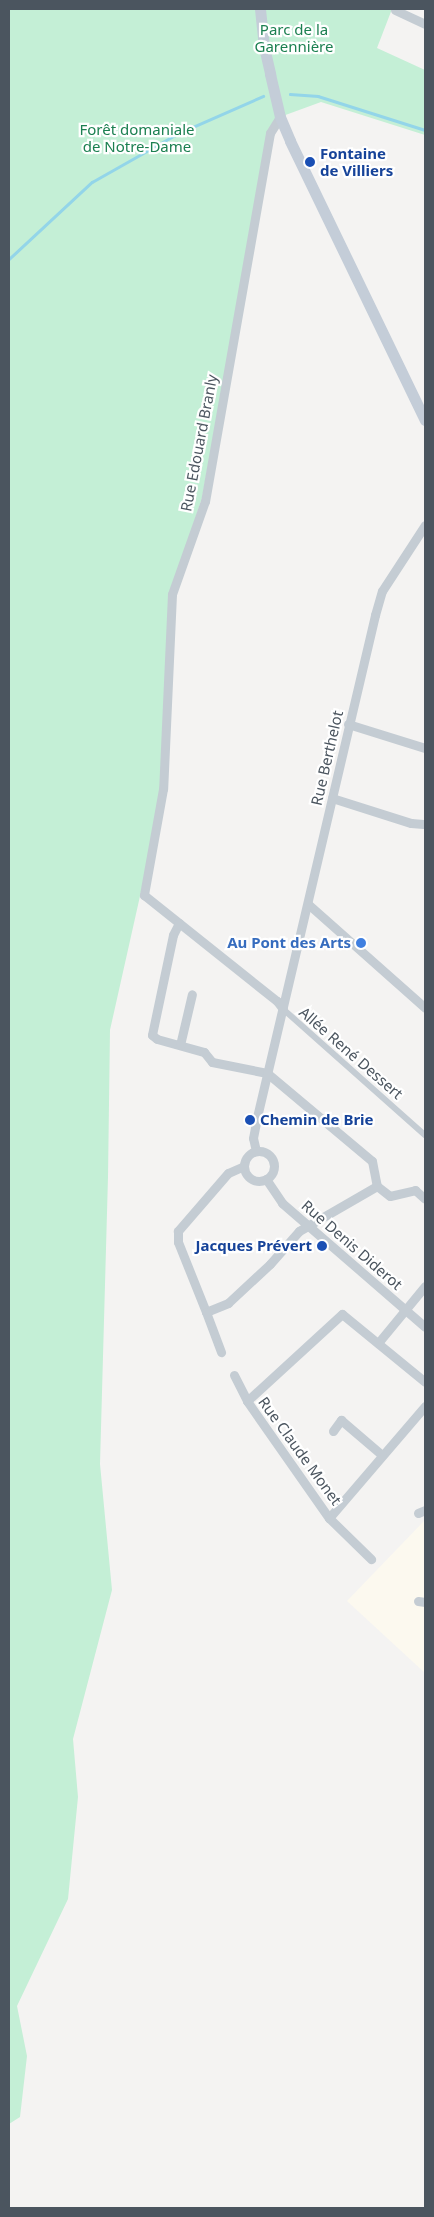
<!DOCTYPE html>
<meta charset="utf-8">
<style>
body{margin:0}
#map{position:relative;width:434px;height:2217px;overflow:hidden;background:#f4f3f2;font-family:"Noto Sans",sans-serif}
div>[style]{position:absolute}
.commercial>*{inset:0;background:#fcf9ef}
.green>*{inset:0;background:#c4efd6}
.stream>*{height:2.5px;margin:-1.25px;padding:0 1.25px;transform-origin:1.25px;border-radius:1.25px;background:#93d5e9}
.pedestrian>*{height:6px;margin:-3px;padding:0 3px;transform-origin:3px;border-radius:3px;background:#c4ccd3}
.minor>*{height:9px;margin:-4.5px;padding:0 4.5px;transform-origin:4.5px;border-radius:4.5px;background:#c4ccd3}
.minor>.ring{margin:-4.5px;padding:0;box-sizing:content-box;background:none;border:9px solid #c4ccd3;border-radius:50%}
.secondary>*{height:11px;margin:-5.5px;padding:0 5.5px;transform-origin:5.5px;border-radius:5.5px;background:#c4cdd8}
.dots>*{width:14px;height:14px;translate:-50% -50%;box-sizing:border-box;border:2px solid #fff;border-radius:50%}
span{translate:-50% -50%;white-space:nowrap;text-align:center;line-height:1.15;-webkit-text-stroke:4.5px #fff;paint-order:stroke}
.park-label{font-size:15px;color:#1c8051}
.transit-label{font-size:15px;color:#164399;font-weight:700}
.left{translate:0 -50%;text-align:left}
.right{translate:-100% -50%;text-align:right}
.street-label{font-size:15px;color:#4b555f}
.shop-label{font-size:15px;color:#366cbe;font-weight:700}
.frame{position:absolute;inset:0;border:10px solid #4b555f;pointer-events:none}
</style>
<div id="map">
<div class="commercial">
<i style="clip-path:polygon(425px 1520px,425px 1673px,347px 1601px)"></i>
</div>
<div class="green">
<i style="clip-path:polygon(9px 9px,392px 9px,377px 48px,425px 70px,425px 135px,321px 102px,280px 117px,269px 131px,202px 498px,171px 592px,164px 789px,110px 1030px,108px 1177px,100px 1464px,112px 1590px,73px 1739px,78px 1797px,68px 1899px,17px 2006px,27px 2056px,20px 2117px,9px 2124px)"></i>
</div>
<div class="stream">
<i style="left:290px;top:94px;width:28px;rotate:4deg"></i>
<i style="left:318px;top:96px;width:112px;rotate:17.6deg"></i>
<i style="left:9px;top:259px;width:113px;rotate:-42.9deg"></i>
<i style="left:92px;top:182px;width:98px;rotate:-29.5deg"></i>
<i style="left:177px;top:134px;width:94px;rotate:-23.8deg"></i>
</div>
<div class="pedestrian">
<i style="left:283px;top:1009px;width:190px;rotate:41.6deg"></i>
</div>
<div class="minor">
<i style="left:395px;top:10px;width:33px;rotate:25deg"></i>
<i style="left:280px;top:117px;width:19px;rotate:122deg"></i>
<i style="left:270px;top:133px;width:374px;rotate:100deg"></i>
<i style="left:205px;top:501px;width:99px;rotate:109.5deg"></i>
<i style="left:172px;top:594px;width:195px;rotate:92.6deg"></i>
<i style="left:163px;top:789px;width:108px;rotate:100.2deg"></i>
<i style="left:144px;top:895px;width:170px;rotate:38.6deg"></i>
<i style="left:277px;top:1001px;width:10px;rotate:53deg"></i>
<i style="left:348px;top:724px;width:81px;rotate:17.3deg"></i>
<i style="left:332px;top:798px;width:83px;rotate:17.6deg"></i>
<i style="left:411px;top:823px;width:12px;rotate:5deg"></i>
<i style="left:308px;top:904px;width:157px;rotate:41.6deg"></i>
<i style="left:179px;top:923px;width:13px;rotate:117deg"></i>
<i style="left:173px;top:935px;width:102px;rotate:101.9deg"></i>
<i style="left:152px;top:1035px;width:6px;rotate:39deg"></i>
<i style="left:157px;top:1039px;width:49px;rotate:15.5deg"></i>
<i style="left:204px;top:1052px;width:13px;rotate:51deg"></i>
<i style="left:212px;top:1062px;width:56px;rotate:11.3deg"></i>
<i style="left:267px;top:1073px;width:137px;rotate:40deg"></i>
<i style="left:372px;top:1161px;width:25px;rotate:79deg"></i>
<i style="left:377px;top:1186px;width:16px;rotate:38deg"></i>
<i style="left:390px;top:1196px;width:26px;rotate:-13deg"></i>
<i style="left:415px;top:1190px;width:13px;rotate:42deg"></i>
<i style="left:180px;top:1045px;width:52px;rotate:-76.8deg"></i>
<i style="left:256px;top:1151px;width:13px;rotate:-103deg"></i>
<i style="left:253px;top:1138px;width:21px;rotate:-79deg"></i>
<i style="left:257px;top:1117px;width:516px;rotate:-76.77deg"></i>
<i style="left:375px;top:615px;width:25px;rotate:-74deg"></i>
<i style="left:382px;top:591px;width:79px;rotate:-56.9deg"></i>
<i class="ring" style="left:244px;top:1151px;width:21px;height:21px"></i>
<i style="left:244px;top:1166px;width:17px;rotate:156deg"></i>
<i style="left:228px;top:1173px;width:77px;rotate:130.8deg"></i>
<i style="left:178px;top:1231px;width:11px;rotate:90deg"></i>
<i style="left:178px;top:1242px;width:75px;rotate:68.2deg"></i>
<i style="left:206px;top:1312px;width:24px;rotate:-22deg"></i>
<i style="left:228px;top:1303px;width:57px;rotate:-42.9deg"></i>
<i style="left:270px;top:1264px;width:44px;rotate:-48.7deg"></i>
<i style="left:299px;top:1231px;width:90px;rotate:-30deg"></i>
<i style="left:266px;top:1179px;width:29px;rotate:56deg"></i>
<i style="left:282px;top:1203px;width:189px;rotate:40.9deg"></i>
<i style="left:206px;top:1312px;width:43px;rotate:69.4deg"></i>
<i style="left:378px;top:1343px;width:74px;rotate:-50.5deg"></i>
<i style="left:234px;top:1375px;width:29px;rotate:63deg"></i>
<i style="left:247px;top:1401px;width:143px;rotate:55deg"></i>
<i style="left:329px;top:1518px;width:148px;rotate:-49.4deg"></i>
<i style="left:247px;top:1401px;width:129px;rotate:-42.5deg"></i>
<i style="left:342px;top:1314px;width:107px;rotate:39.3deg"></i>
<i style="left:333px;top:1431px;width:14px;rotate:-54deg"></i>
<i style="left:341px;top:1420px;width:54px;rotate:40.5deg"></i>
<i style="left:418px;top:1513px;width:8px;rotate:-23deg"></i>
<i style="left:329px;top:1518px;width:59px;rotate:44.3deg"></i>
<i style="left:418px;top:1601px;width:7px;rotate:8deg"></i>
</div>
<div class="secondary">
<i style="left:260px;top:9px;width:38px;rotate:84deg"></i>
<i style="left:264px;top:47px;width:28px;rotate:77deg"></i>
<i style="left:270px;top:74px;width:44px;rotate:76.9deg"></i>
<i style="left:280px;top:117px;width:26px;rotate:67deg"></i>
<i style="left:290px;top:141px;width:310px;rotate:64.2deg"></i>
</div>
<div class="dots">
<i style="left:310px;top:162px;background:#1a4fb4"></i>
<i style="left:361px;top:943px;background:#3f7fe0"></i>
<i style="left:250px;top:1120px;background:#1a4fb4"></i>
<i style="left:322px;top:1246px;background:#1a4fb4"></i>
</div>
<div class="park-label">
<span style="left:294px;top:38px">Parc de la<br>Garennière</span>
<span style="left:137px;top:138px">Forêt domaniale<br>de Notre-Dame</span>
</div>
<div class="transit-label">
<span class="left" style="left:320px;top:162px">Fontaine<br>de Villiers</span>
<span class="left" style="left:260px;top:1120px">Chemin de Brie</span>
<span class="right" style="left:312px;top:1246px">Jacques Prévert</span>
</div>
<div class="street-label">
<span style="left:199px;top:443px;rotate:-79deg">Rue Edouard Branly</span>
<span style="left:327px;top:758px;rotate:-77deg">Rue Berthelot</span>
<span style="left:351px;top:1053px;rotate:41deg">Allée René Dessert</span>
<span style="left:352px;top:1245px;rotate:41deg">Rue Denis Diderot</span>
<span style="left:300px;top:1451px;rotate:54deg">Rue Claude Monet</span>
</div>
<div class="shop-label">
<span class="right" style="left:351px;top:943px">Au Pont des Arts</span>
</div>
<div class="frame"></div>
</div>
